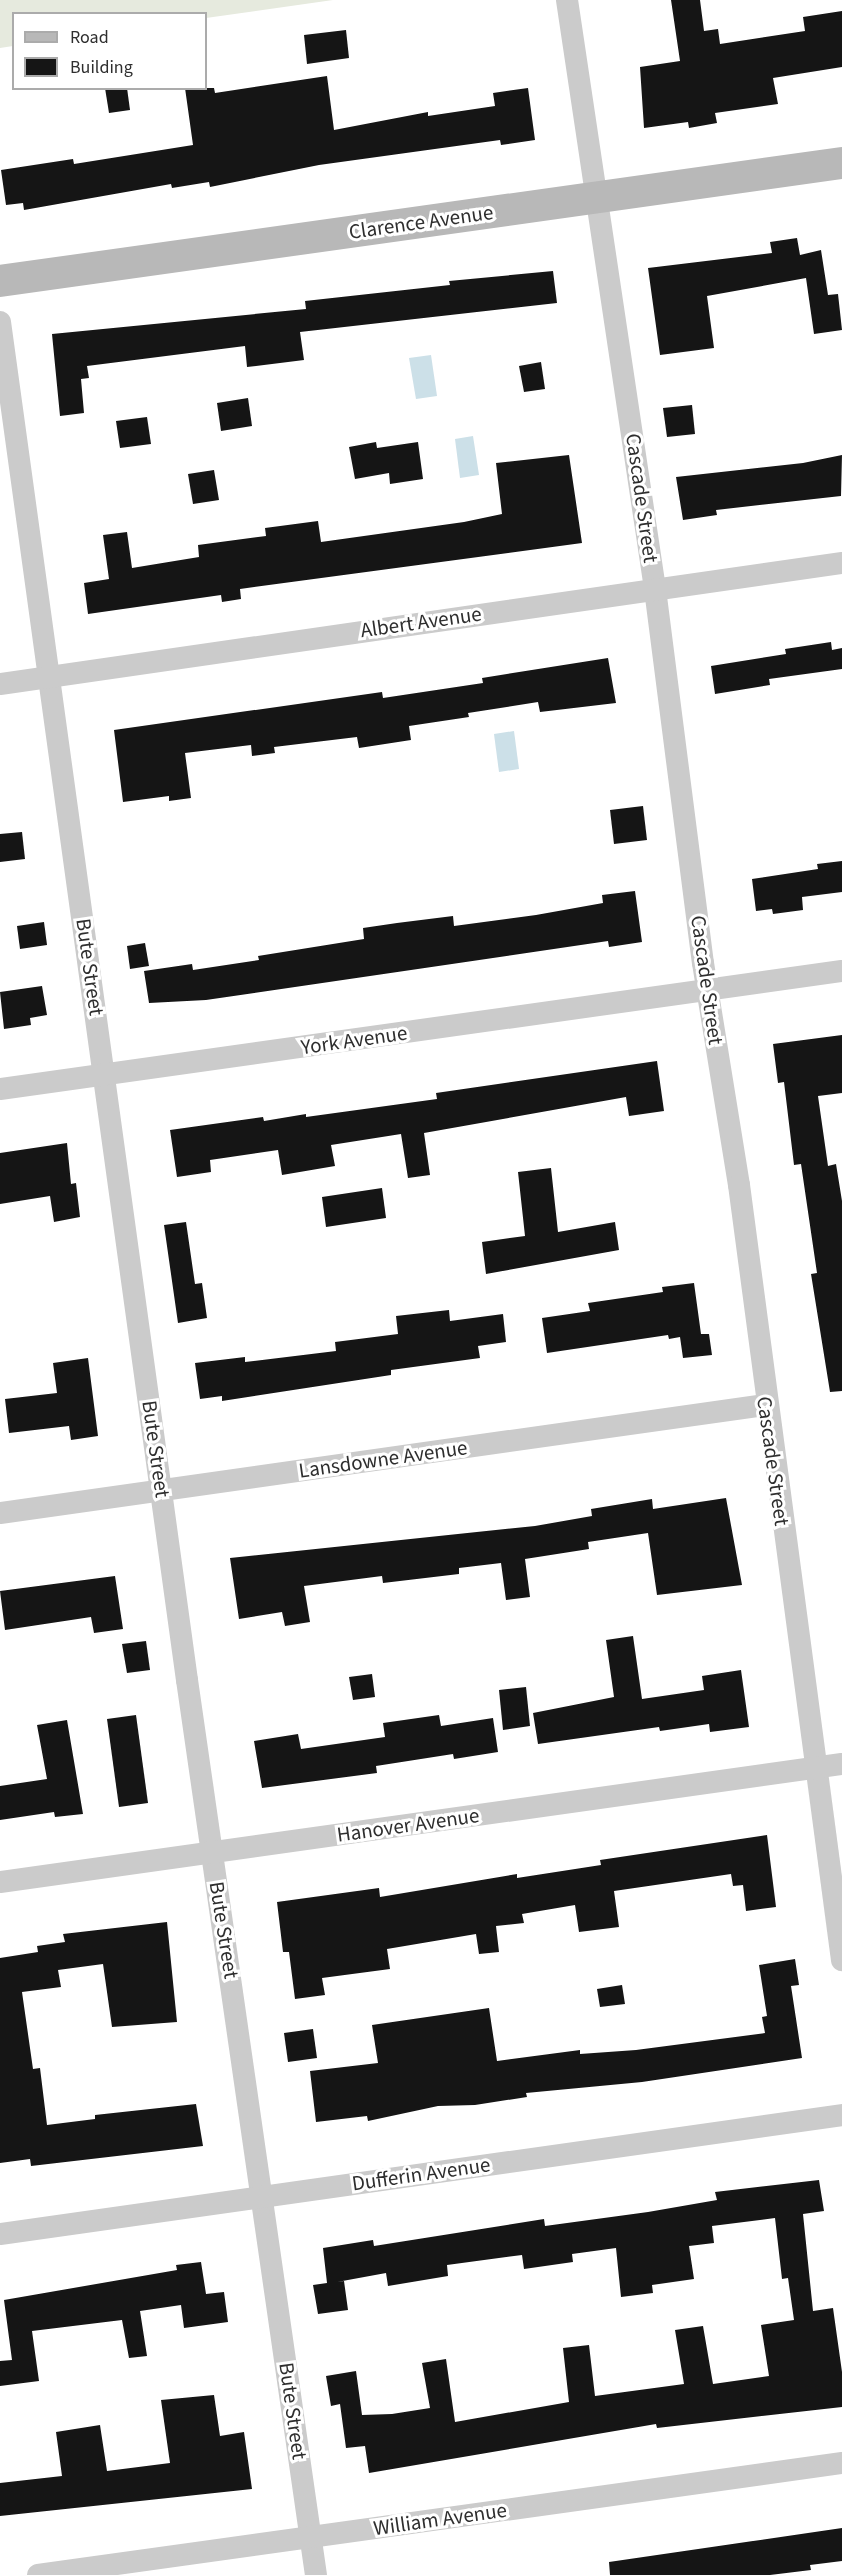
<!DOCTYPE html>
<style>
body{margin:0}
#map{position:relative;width:842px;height:2575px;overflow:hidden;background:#fff;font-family:"Source Sans 3",sans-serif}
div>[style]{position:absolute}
.green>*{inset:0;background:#e6eade}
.water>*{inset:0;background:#cce0e8}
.building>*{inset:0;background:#151515}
.minor>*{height:22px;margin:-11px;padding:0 11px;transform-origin:11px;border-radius:11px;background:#cbcbcb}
.secondary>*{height:32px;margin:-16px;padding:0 16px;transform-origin:16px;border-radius:16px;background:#b8b8b8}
span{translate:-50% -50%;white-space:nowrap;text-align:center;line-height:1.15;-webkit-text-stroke:6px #fff;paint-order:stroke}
.street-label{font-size:21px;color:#2e2e2e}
.legend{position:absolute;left:12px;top:12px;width:195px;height:78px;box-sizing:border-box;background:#fff;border:2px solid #ababab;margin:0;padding:8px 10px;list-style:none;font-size:18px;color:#2e2e2e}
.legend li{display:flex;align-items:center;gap:12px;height:30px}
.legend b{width:30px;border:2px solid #ababab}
</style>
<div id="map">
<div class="green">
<i style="clip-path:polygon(0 0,333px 0,206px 18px,206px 14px,14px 14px,13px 46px,0 48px)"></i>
</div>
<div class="water">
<i style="clip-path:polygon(431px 355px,437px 396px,416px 399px,409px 358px)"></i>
<i style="clip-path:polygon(473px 436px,479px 475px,460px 478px,455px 439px)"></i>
<i style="clip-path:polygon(514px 731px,519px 769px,499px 772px,494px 734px)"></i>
</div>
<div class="building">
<i style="clip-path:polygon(671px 0,700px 0,704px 31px,718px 29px,720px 44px,805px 31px,803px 17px,842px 11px,842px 67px,773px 78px,778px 104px,715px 113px,717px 123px,689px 128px,688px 122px,644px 128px,640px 67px,680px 61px)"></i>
<i style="clip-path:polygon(346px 30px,349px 58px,307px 64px,304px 35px)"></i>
<i style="clip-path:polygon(327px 76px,334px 130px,428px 112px,428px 116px,495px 106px,493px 93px,528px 88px,535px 140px,501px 145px,500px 140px,319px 165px,210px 187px,209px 182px,172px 188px,171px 184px,24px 210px,23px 203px,6px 205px,1px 170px,73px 159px,74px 164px,193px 145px,185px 88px,214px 88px,215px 93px)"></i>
<i style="clip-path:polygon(105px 88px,127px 88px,130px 110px,109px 113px)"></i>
<i style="clip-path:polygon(797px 238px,800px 255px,821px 250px,828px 295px,838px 294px,842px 330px,814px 334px,806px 278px,707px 296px,714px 348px,660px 355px,648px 268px,772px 253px,770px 242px)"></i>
<i style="clip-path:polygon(553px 271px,557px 303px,300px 332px,304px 360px,247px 367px,245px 346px,87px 366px,89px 378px,81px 379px,84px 413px,60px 416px,52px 334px,306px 309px,305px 301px,450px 285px,449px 281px)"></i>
<i style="clip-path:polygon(541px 362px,545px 389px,524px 392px,519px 366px)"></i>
<i style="clip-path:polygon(248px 398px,252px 426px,221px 431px,217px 403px)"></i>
<i style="clip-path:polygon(692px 405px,695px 434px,667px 437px,663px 408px)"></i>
<i style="clip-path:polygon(147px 417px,151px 444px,120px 448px,116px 421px)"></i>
<i style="clip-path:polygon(376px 442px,377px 448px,418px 442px,423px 479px,390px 484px,389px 473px,355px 479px,349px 447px)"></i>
<i style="clip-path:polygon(569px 455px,582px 543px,240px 589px,241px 599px,222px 602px,221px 595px,88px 614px,84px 583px,109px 579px,103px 535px,127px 532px,132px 568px,199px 557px,198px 545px,266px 536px,265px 528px,318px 521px,321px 542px,464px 522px,502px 514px,496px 463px)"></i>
<i style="clip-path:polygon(842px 455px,841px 496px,716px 510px,717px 515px,683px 520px,676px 477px,803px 463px)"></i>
<i style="clip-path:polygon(214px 470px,219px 500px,193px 504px,188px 474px)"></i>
<i style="clip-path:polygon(831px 642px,832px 650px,842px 648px,842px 669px,769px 679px,770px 685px,715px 694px,711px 666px,786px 654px,785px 649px)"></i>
<i style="clip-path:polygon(608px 658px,616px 703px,540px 712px,538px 702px,468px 713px,469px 717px,409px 726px,411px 740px,359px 748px,357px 737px,274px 747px,275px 753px,252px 756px,251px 745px,185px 753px,191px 798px,169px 801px,169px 796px,123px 802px,114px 730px,382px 692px,383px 698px,483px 683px,482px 678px)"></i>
<i style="clip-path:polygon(643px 806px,647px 840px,614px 844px,610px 810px)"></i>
<i style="clip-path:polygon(22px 832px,25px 859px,0 862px,0 834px)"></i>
<i style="clip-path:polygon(842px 861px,842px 892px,802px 897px,803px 910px,773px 914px,772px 909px,756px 911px,752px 879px,818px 869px,817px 864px)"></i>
<i style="clip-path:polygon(635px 891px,642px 942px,609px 947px,608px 941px,206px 1000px,149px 1003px,144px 971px,192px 964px,193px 970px,259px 960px,258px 956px,364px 939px,363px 928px,397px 923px,453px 916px,454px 926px,536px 915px,603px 903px,602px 895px)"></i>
<i style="clip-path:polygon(44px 922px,47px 945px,20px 949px,17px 926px)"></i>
<i style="clip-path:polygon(145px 943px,149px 966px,130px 969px,127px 946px)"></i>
<i style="clip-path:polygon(42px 986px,47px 1015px,30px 1018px,31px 1025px,4px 1029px,0 992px)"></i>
<i style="clip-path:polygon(842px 1035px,842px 1093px,818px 1096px,828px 1166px,836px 1164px,842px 1201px,842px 1391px,830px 1392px,811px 1274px,817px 1273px,801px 1164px,794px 1165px,784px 1082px,778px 1083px,773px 1044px)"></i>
<i style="clip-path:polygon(657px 1061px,664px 1111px,629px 1116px,626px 1097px,424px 1133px,430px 1175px,408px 1178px,401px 1134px,331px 1145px,335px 1166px,282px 1175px,278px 1150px,210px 1160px,211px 1172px,177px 1177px,170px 1130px,263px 1117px,264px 1121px,306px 1114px,306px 1117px,437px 1099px,436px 1093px)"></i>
<i style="clip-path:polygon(67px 1143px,71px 1184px,76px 1183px,80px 1217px,54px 1222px,50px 1196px,0 1204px,0 1153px)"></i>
<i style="clip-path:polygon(551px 1168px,558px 1232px,615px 1222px,619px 1250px,486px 1274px,482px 1242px,525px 1236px,518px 1172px)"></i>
<i style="clip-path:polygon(382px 1188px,386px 1218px,326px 1227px,322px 1197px)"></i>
<i style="clip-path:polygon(186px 1222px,195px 1284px,202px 1283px,207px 1318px,178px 1323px,164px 1225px)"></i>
<i style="clip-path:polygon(694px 1283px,701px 1334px,709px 1334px,712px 1355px,683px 1358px,680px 1337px,669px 1339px,668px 1335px,547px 1353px,542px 1318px,590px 1311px,588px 1303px,663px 1292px,662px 1287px)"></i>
<i style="clip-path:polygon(449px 1310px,450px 1321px,503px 1314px,506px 1342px,478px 1346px,480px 1358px,391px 1370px,391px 1375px,222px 1401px,222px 1396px,200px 1399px,195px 1363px,245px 1357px,245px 1362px,336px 1351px,335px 1342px,398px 1334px,396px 1316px)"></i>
<i style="clip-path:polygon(88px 1358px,98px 1436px,71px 1440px,69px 1426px,9px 1433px,5px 1399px,57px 1393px,53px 1363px)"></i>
<i style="clip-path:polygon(726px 1498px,742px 1585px,657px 1595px,648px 1533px,588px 1542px,589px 1549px,525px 1559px,530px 1597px,506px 1600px,501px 1563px,459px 1568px,459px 1574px,383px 1583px,382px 1576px,304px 1586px,310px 1622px,285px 1626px,282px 1612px,239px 1619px,230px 1558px,535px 1526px,592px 1516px,591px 1509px,652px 1499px,653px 1509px)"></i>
<i style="clip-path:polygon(115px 1576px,123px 1629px,94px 1633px,91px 1617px,5px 1630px,0 1591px)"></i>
<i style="clip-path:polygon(633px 1636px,642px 1699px,704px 1690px,702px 1676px,741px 1670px,749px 1727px,710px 1732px,709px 1724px,660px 1731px,659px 1727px,538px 1744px,533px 1713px,614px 1697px,606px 1640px)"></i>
<i style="clip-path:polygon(146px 1641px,150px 1670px,127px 1673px,122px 1644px)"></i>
<i style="clip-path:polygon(372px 1674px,375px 1697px,353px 1700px,349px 1677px)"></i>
<i style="clip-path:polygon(526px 1687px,530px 1726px,503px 1730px,499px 1690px)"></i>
<i style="clip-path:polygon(136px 1715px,148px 1803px,119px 1807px,107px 1719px)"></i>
<i style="clip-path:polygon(439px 1715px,441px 1726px,493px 1718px,498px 1752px,454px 1759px,453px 1754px,376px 1766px,377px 1773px,262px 1788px,254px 1741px,298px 1734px,301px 1749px,385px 1737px,383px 1723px)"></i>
<i style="clip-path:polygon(67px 1720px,83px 1814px,55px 1817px,54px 1812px,0 1820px,0 1786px,47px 1779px,37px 1725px)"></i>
<i style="clip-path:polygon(767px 1835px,776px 1907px,746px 1911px,743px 1885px,733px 1886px,731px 1874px,614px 1891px,619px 1927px,579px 1932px,575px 1905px,522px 1914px,524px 1923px,496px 1926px,499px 1952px,479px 1954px,476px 1934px,387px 1949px,390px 1969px,322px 1978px,325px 1995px,295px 1999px,289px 1952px,283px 1952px,277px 1902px,379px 1888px,380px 1897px,517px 1874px,517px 1878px,601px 1865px,600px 1860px)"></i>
<i style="clip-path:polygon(167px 1922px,177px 2022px,112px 2027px,103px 1964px,58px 1970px,61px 1987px,22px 1992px,33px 2069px,40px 2068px,47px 2125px,95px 2119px,95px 2115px,196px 2104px,203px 2146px,31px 2166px,30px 2159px,0 2163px,0 1958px,38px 1952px,37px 1946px,65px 1942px,63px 1934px)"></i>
<i style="clip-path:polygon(795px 1959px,799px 1985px,791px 1986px,802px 2058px,642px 2082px,526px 2093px,527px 2097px,475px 2105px,438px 2106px,368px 2121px,367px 2116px,316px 2122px,310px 2071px,378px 2063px,372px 2025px,489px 2008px,497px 2061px,580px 2050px,580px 2054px,636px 2050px,765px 2033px,762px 2017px,767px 2016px,759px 1965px)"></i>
<i style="clip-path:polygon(622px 1985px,625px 2004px,600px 2007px,597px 1989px)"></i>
<i style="clip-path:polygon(313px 2029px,317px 2058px,288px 2062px,284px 2033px)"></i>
<i style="clip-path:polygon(819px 2180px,824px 2211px,803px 2214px,813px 2311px,833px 2308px,842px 2372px,842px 2407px,657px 2428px,656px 2424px,369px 2473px,365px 2446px,346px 2448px,340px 2404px,331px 2406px,326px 2376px,356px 2371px,362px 2415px,392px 2414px,430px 2408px,422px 2363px,446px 2359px,455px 2422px,569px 2402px,563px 2348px,589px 2345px,595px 2396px,684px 2384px,675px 2330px,703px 2326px,713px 2384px,769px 2376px,761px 2325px,794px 2320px,788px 2278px,782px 2279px,775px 2218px,712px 2226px,714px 2243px,689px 2246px,694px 2279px,652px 2285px,653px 2293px,621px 2297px,616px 2248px,572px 2254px,573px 2262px,524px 2269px,522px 2255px,447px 2265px,448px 2276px,388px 2286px,386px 2273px,337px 2282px,344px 2281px,348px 2310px,318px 2314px,313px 2285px,327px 2283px,323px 2248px,373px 2240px,374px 2246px,544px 2219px,545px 2226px,648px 2212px,717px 2200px,715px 2192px)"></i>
<i style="clip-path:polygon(201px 2262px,206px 2294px,224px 2292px,228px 2322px,184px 2328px,181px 2305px,140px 2311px,147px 2356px,129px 2358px,122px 2320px,32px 2331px,39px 2381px,0 2386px,0 2361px,12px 2360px,4px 2300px,177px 2270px,176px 2265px)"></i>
<i style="clip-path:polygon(214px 2395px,220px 2436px,244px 2432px,252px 2489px,0 2516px,0 2483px,62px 2476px,56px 2432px,100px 2425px,107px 2471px,170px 2463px,161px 2400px)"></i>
<i style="clip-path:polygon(842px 2528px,842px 2561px,810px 2565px,811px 2570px,770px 2575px,610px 2575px,609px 2562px)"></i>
</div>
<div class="minor">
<i style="left:567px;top:0;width:596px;rotate:81.5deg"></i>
<i style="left:655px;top:589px;width:377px;rotate:82.7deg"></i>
<i style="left:703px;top:963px;width:225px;rotate:80.8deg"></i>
<i style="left:739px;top:1185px;width:782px;rotate:82.43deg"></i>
<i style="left:0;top:322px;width:1371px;rotate:82.16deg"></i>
<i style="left:187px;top:1680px;width:904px;rotate:81.8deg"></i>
<i style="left:0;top:684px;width:851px;rotate:-8.18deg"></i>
<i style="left:0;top:1089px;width:850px;rotate:-7.98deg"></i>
<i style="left:0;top:1513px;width:773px;rotate:-8.04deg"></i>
<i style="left:0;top:1882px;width:850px;rotate:-7.98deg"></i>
<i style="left:0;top:2234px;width:850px;rotate:-8.04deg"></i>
<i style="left:38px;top:2575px;width:812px;rotate:-7.93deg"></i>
</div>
<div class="secondary">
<i style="left:0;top:281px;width:850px;rotate:-7.98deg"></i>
</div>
<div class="street-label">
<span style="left:421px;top:222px;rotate:-8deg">Clarence Avenue</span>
<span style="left:642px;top:498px;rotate:82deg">Cascade Street</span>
<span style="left:421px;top:622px;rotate:-8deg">Albert Avenue</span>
<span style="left:90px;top:967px;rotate:82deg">Bute Street</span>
<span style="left:707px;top:980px;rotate:82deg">Cascade Street</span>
<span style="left:354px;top:1040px;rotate:-8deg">York Avenue</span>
<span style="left:156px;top:1449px;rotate:82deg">Bute Street</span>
<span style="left:383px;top:1459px;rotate:-8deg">Lansdowne Avenue</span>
<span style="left:773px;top:1461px;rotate:82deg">Cascade Street</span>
<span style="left:408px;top:1825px;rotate:-8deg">Hanover Avenue</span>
<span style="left:224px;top:1930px;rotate:81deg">Bute Street</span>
<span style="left:421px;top:2174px;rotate:-8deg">Dufferin Avenue</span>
<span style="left:293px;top:2411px;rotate:82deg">Bute Street</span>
<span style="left:440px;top:2519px;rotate:-8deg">William Avenue</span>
</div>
<ul class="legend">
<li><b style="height:8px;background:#b8b8b8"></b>Road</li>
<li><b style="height:16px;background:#151515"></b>Building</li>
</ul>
</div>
